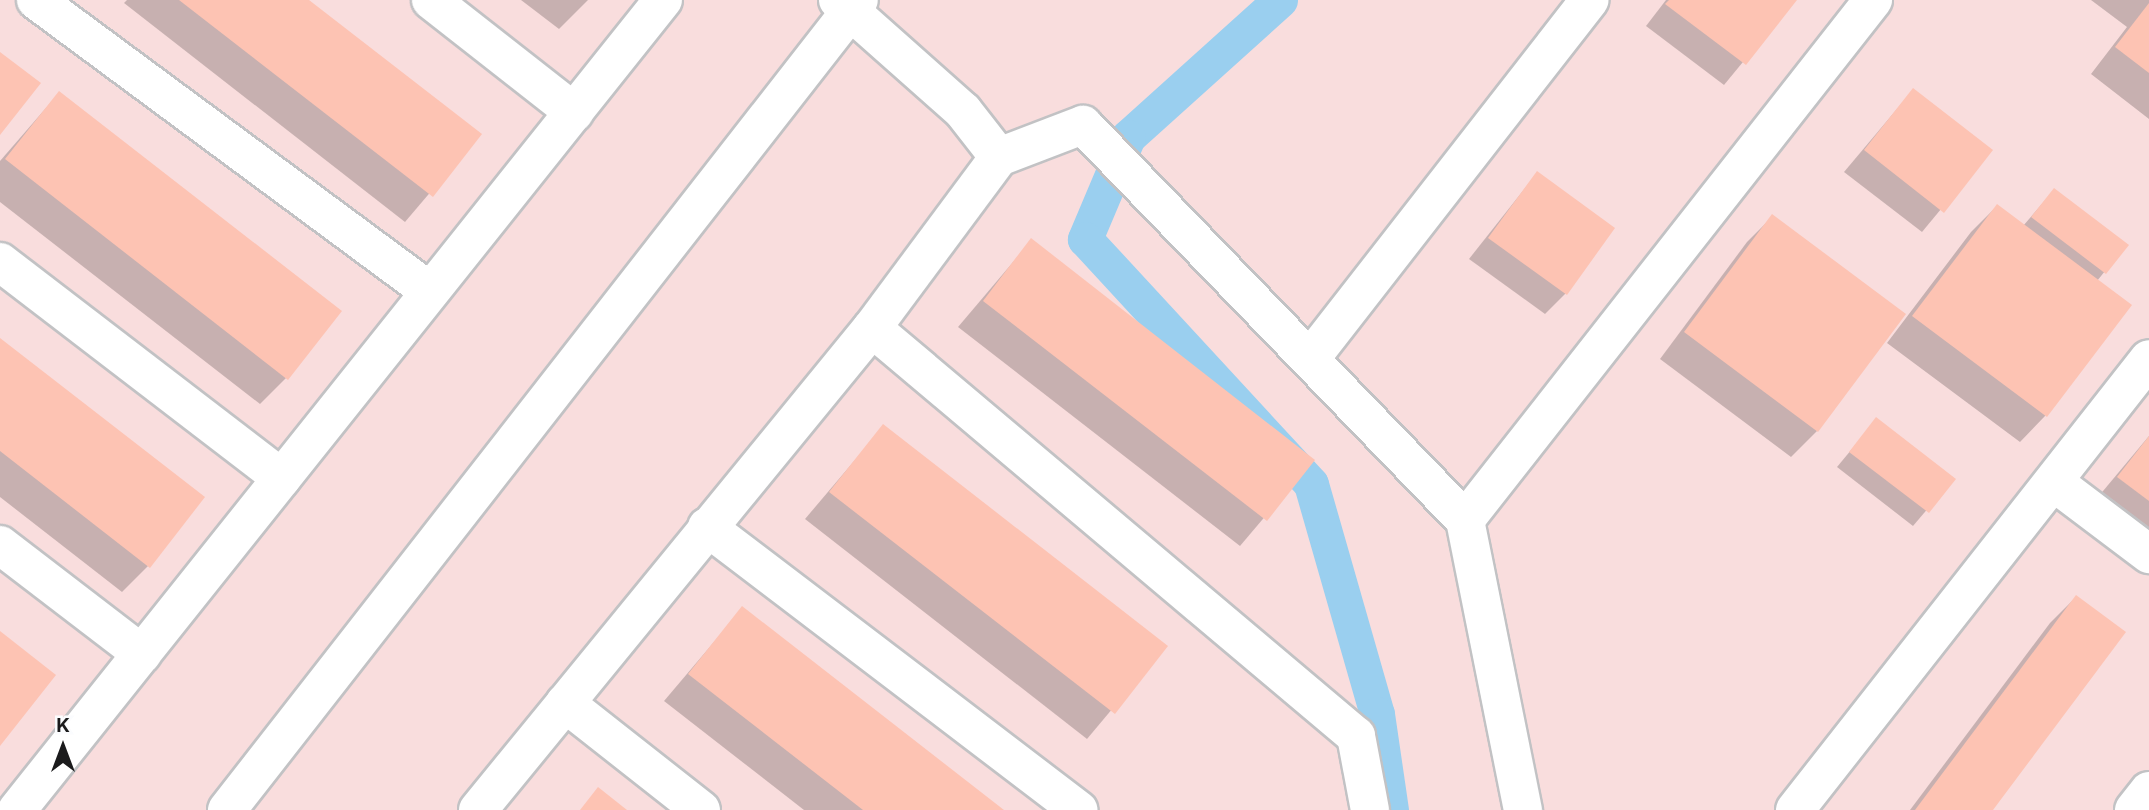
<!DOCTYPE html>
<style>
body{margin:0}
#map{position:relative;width:2149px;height:810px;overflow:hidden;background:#eeeff0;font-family:Inter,sans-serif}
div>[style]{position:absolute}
.industrial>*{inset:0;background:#f9dddd}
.shadow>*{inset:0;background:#0003}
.canal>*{height:35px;margin:-17.5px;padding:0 17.5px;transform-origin:17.5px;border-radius:17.5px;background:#9acfef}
.building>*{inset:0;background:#fdc3b3}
.roads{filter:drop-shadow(2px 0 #c2c2c4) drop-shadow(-2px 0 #c2c2c4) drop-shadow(0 2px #c2c2c4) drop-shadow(0 -2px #c2c2c4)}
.minor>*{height:38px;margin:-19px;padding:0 19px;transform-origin:19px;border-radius:19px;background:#fff}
span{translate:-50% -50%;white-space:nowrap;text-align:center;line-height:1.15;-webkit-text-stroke:7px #fbfcfe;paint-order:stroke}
.north{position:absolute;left:28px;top:712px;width:70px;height:70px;-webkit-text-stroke:5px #fbfcfe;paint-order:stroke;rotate:0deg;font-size:19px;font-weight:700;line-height:28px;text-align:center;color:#1b1b1c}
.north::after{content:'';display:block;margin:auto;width:24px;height:32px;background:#1b1b1c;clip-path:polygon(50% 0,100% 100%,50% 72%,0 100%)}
</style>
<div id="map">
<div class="industrial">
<i style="clip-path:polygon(0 0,2149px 0,2149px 810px,0 810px)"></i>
</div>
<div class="shadow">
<i style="clip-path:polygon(127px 0,306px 0,479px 135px,405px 222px,124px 3px)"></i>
<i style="clip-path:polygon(521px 0,588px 0,559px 29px)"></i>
<i style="clip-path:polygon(1666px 0,1794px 0,1724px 85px,1646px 26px)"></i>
<i style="clip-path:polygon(2091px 0,2149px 0,2149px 119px,2091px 74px,2127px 27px)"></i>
<i style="clip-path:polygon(1913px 90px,1990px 150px,1922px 232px,1844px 172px)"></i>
<i style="clip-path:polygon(59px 93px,286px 378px,260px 404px,0 202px,0 161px)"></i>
<i style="clip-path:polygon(1537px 173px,1566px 293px,1545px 314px,1469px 259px)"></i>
<i style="clip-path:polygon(2054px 190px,2126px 245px,2097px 281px,2129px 305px,2045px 416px,2020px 442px,1887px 343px,1971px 232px,1997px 206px,2023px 226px)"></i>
<i style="clip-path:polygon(1773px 216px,1817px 431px,1791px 457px,1660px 359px,1747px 242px)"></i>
<i style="clip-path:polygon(1031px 241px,1313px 460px,1240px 546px,958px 327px)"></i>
<i style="clip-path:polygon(0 340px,148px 566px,122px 592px,0 497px)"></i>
<i style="clip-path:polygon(1876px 420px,1953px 479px,1913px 526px,1837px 467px)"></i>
<i style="clip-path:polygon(883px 427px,1165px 646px,1087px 739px,805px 519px)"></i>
<i style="clip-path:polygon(2149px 436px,2149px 547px,2093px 503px)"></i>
<i style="clip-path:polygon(2076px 597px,1990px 810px,1910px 810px,2050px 623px)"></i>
<i style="clip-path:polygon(742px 609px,1001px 810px,804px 810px,664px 701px)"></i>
</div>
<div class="canal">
<i style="left:1280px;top:0;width:205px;rotate:138deg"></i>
<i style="left:1128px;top:137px;width:111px;rotate:112.9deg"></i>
<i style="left:1085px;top:239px;width:333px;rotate:47.3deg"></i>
<i style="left:1311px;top:484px;width:239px;rotate:74deg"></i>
<i style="left:1377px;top:714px;width:97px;rotate:81.7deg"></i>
</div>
<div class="building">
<i style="clip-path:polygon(179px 0,309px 0,482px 134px,433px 197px)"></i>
<i style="clip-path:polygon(1669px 0,1797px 0,1746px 65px,1665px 4px)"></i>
<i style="clip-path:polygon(2149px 3px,2149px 73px,2115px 47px)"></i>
<i style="clip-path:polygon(0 52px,41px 83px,0 135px)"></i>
<i style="clip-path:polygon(1913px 88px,1993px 150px,1944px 213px,1864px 150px)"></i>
<i style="clip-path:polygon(59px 91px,342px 311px,288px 380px,5px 159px)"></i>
<i style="clip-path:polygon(1537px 171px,1615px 228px,1567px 295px,1488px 238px)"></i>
<i style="clip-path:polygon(2054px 188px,2129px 245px,2106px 274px,2031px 217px)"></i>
<i style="clip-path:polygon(1997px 204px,2132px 305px,2047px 417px,1912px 316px)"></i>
<i style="clip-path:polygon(1772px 214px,1906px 314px,1818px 432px,1684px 332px)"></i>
<i style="clip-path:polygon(1031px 238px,1315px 460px,1267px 521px,983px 301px)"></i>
<i style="clip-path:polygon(0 338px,205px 497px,150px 568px,0 451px)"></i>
<i style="clip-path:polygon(1876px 417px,1956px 479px,1929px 513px,1849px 452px)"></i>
<i style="clip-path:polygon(883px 424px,1168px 646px,1115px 714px,829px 492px)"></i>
<i style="clip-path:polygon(2149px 436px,2149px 501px,2117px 477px)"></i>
<i style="clip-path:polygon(2076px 595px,2126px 632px,1993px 810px,1915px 810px)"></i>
<i style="clip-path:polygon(742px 606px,1004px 810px,863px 810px,688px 674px)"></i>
<i style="clip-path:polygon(0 631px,56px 675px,0 746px)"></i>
<i style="clip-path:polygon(598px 787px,627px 810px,580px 810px)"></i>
</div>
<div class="roads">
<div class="minor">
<i style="left:36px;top:0;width:490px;rotate:36.5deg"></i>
<i style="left:431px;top:0;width:182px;rotate:38.1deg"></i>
<i style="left:838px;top:0;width:167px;rotate:41.6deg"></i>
<i style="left:963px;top:111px;width:58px;rotate:52deg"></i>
<i style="left:0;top:262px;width:355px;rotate:37.5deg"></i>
<i style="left:872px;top:328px;width:633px;rotate:40.13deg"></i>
<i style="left:1356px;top:736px;width:75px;rotate:79.3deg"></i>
<i style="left:1310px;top:359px;width:455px;rotate:-52.1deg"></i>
<i style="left:2055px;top:483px;width:118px;rotate:37.1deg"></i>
<i style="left:1465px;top:520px;width:661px;rotate:-51.88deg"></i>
<i style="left:707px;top:527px;width:467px;rotate:37.3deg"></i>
<i style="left:0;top:545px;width:179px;rotate:37.5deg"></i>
<i style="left:565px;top:703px;width:173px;rotate:38.2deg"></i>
<i style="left:17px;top:810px;width:1036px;rotate:-51.43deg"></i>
<i style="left:227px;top:810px;width:1027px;rotate:-52.04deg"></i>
<i style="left:478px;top:810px;width:623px;rotate:-50.74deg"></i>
<i style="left:872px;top:328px;width:213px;rotate:-53.4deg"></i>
<i style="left:999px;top:157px;width:90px;rotate:-20.9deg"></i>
<i style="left:1083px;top:125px;width:549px;rotate:45.96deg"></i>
<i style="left:1465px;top:520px;width:296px;rotate:78.7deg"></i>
<i style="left:1795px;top:810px;width:573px;rotate:-51.87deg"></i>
<i style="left:2134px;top:810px;width:24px;rotate:-52deg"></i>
</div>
</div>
<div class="north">K</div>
</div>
